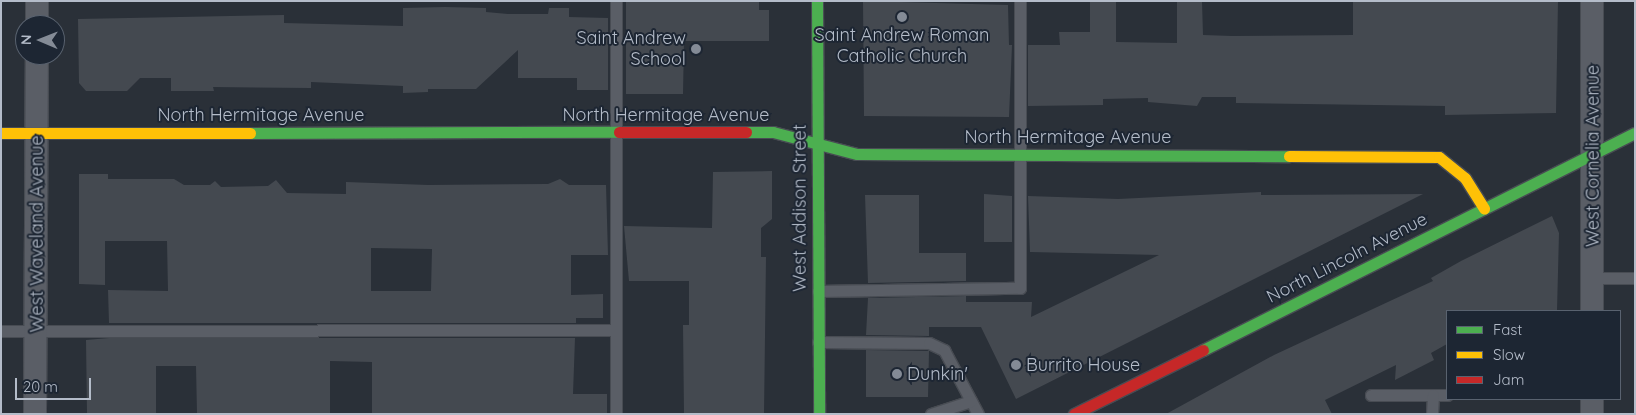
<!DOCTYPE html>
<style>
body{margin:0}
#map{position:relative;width:1636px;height:415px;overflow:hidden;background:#2a3038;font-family:Quicksand,sans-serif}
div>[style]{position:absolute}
.building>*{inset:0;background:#444950}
.roads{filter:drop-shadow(1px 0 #484c53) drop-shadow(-1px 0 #484c53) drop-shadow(0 1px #484c53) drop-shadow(0 -1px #484c53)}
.lane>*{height:11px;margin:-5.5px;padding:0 5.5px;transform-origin:5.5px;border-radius:5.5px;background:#5a5e66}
.street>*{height:22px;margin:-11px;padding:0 11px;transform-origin:11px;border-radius:11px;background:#5a5e66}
.fast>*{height:11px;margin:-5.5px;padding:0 5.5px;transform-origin:5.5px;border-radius:5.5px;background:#4caf50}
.slow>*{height:11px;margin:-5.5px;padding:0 5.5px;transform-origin:5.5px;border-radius:5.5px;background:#ffc107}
.jam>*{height:11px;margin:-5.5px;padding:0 5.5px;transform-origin:5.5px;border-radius:5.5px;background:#c62828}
.dots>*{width:14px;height:14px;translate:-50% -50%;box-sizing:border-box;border:2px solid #1d2633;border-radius:50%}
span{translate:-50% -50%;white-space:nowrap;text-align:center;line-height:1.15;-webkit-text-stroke:4px #1d2633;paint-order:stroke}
.poi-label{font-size:18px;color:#b4bcc9}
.right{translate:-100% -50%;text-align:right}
.left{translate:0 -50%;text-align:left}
.street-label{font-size:18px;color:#b4bcc9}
.frame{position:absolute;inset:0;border:2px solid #b4bcc9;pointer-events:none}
.legend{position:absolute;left:1446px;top:310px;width:175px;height:90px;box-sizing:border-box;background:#1d2633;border:1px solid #59626f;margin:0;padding:6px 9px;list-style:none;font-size:15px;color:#b4bcc9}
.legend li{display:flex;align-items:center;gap:10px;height:25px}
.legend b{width:25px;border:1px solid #59626f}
.north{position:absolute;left:15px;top:15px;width:50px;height:50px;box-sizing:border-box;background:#1d2633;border:1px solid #59626f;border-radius:50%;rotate:271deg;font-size:14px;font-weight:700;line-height:20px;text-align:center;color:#b4bcc9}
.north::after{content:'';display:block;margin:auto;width:18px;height:22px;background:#848b96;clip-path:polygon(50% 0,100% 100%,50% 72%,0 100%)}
.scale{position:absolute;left:15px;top:378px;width:76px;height:22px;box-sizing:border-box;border:2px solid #b4bcc9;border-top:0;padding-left:6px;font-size:15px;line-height:18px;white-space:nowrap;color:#b4bcc9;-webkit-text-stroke:4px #1d2633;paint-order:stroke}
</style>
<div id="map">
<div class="building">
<i style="clip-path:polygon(626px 1px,759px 1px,759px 10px,769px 10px,769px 41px,684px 41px,683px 94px,626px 94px)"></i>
<i style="clip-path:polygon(863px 1px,1008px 5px,1009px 45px,1012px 45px,1009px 117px,864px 116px)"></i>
<i style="clip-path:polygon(1090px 1px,1116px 1px,1116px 42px,1177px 43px,1177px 1px,1202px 1px,1203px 35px,1232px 36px,1353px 35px,1353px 1px,1558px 1px,1556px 113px,1445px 115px,1445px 106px,1236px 103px,1236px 97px,1202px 97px,1197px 106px,1148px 102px,1148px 98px,1103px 99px,1103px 105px,1028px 106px,1028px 45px,1060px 45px,1059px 32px,1090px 32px)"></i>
<i style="clip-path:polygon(445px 7px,486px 8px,486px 12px,508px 14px,548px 14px,549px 8px,569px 8px,569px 17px,608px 18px,608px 90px,577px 90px,577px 78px,518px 78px,518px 50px,476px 89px,428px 89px,428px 92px,403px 93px,403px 86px,311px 82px,311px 88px,213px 87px,214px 91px,171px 91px,171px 78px,140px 78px,127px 91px,86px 91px,79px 83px,78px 19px,284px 15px,284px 23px,403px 26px,403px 8px)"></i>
<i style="clip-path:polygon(772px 171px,772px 219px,761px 228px,761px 257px,766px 257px,764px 414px,684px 414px,683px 325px,689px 325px,689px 281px,629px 281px,624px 226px,712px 228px,713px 172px)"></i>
<i style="clip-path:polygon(evenodd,79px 174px,108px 174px,108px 179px,174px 179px,184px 185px,210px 185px,215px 181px,221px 187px,268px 186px,276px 180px,287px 193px,346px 194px,346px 182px,428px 185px,548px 184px,560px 179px,569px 185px,606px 185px,608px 255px,571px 255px,571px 295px,603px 294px,603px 318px,576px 318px,576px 323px,109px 323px,108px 290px,168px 291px,167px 241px,105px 241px,105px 285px,79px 284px,79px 174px,371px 248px,432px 249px,431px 291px,371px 291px,371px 248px)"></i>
<i style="clip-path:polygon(1261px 192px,1261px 195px,1423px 194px,1016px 399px,981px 327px,929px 327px,929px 336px,866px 335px,868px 298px,966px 296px,966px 302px,1032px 302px,1031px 317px,1159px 255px,1030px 252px,1028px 196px,1118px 199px)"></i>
<i style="clip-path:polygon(984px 194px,1012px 196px,1012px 242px,984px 242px)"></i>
<i style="clip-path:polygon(865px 195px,919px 195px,919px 253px,966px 253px,966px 281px,868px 283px)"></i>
<i style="clip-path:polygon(1552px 216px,1559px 233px,1557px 311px,1447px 311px,1447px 344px,1431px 353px,1434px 360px,1395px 380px,1396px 365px,1325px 400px,1332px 414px,1166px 414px,1274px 355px,1433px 281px,1431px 278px,1461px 261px)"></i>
<i style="clip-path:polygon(109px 338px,575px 338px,573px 394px,607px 394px,607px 414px,372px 414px,372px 362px,330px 361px,330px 414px,197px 414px,196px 366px,156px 366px,156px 414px,87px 414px,86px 340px)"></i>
<i style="clip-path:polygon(866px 350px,929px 351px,928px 397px,866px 397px)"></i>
</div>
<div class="roads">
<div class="lane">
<i style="left:1592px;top:278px;width:43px"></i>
<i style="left:818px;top:291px;width:202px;rotate:-0.9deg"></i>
<i style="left:1020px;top:288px;width:287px;rotate:-90deg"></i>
<i style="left:1px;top:331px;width:615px;rotate:-0.09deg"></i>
<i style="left:818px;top:342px;width:111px;rotate:0.5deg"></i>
<i style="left:929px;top:343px;width:17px;rotate:25deg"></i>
<i style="left:944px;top:350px;width:72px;rotate:62deg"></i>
<i style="left:1371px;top:395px;width:76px"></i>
<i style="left:616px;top:414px;width:413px;rotate:-90deg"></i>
<i style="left:931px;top:414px;width:42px;rotate:-18deg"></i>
<i style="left:1432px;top:414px;width:19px;rotate:-87deg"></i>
</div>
<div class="street">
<i style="left:37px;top:1px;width:24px;rotate:90deg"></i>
<i style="left:1592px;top:311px;width:310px;rotate:-90deg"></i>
<i style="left:1592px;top:399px;width:15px;rotate:90deg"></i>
<i style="left:35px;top:414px;width:359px;rotate:-89.7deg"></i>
</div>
<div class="fast">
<i style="left:817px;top:1px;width:413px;rotate:89.7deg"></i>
<i style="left:746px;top:132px;width:27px"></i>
<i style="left:773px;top:132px;width:87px;rotate:14.7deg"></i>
<i style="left:857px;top:154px;width:432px;rotate:0.3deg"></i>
<i style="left:250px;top:133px;width:369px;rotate:-0.2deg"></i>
<i style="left:1203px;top:350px;width:483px;rotate:-26.7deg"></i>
</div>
<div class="slow">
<i style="left:1px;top:133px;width:249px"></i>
<i style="left:1289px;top:156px;width:150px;rotate:0.4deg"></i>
<i style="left:1439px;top:157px;width:33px;rotate:39deg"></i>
<i style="left:1465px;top:178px;width:36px;rotate:58deg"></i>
</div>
<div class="jam">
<i style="left:619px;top:132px;width:127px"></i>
<i style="left:1074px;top:414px;width:144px;rotate:-26.4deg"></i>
</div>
</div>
<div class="dots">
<i style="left:902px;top:17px;background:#848b96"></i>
<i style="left:696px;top:49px;background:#848b96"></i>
<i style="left:1016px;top:365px;background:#848b96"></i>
<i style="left:897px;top:374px;background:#848b96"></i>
</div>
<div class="poi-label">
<span style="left:902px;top:46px">Saint Andrew Roman<br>Catholic Church</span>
<span class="right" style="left:686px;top:49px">Saint Andrew<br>School</span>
<span class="left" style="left:1026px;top:365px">Burrito House</span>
<span class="left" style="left:907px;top:374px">Dunkin'</span>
</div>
<div class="street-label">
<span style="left:261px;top:115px">North Hermitage Avenue</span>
<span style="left:666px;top:115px">North Hermitage Avenue</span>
<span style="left:1068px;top:137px">North Hermitage Avenue</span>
<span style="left:1593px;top:156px;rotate:-90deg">West Cornelia Avenue</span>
<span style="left:800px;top:208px;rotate:-90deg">West Addison Street</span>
<span style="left:37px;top:234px;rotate:-90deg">West Waveland Avenue</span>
<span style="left:1347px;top:258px;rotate:-27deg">North Lincoln Avenue</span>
</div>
<div class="frame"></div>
<ul class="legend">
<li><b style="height:6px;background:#4caf50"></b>Fast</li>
<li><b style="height:6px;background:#ffc107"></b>Slow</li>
<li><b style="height:6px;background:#c62828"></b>Jam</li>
</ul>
<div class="north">N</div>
<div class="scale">20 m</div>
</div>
